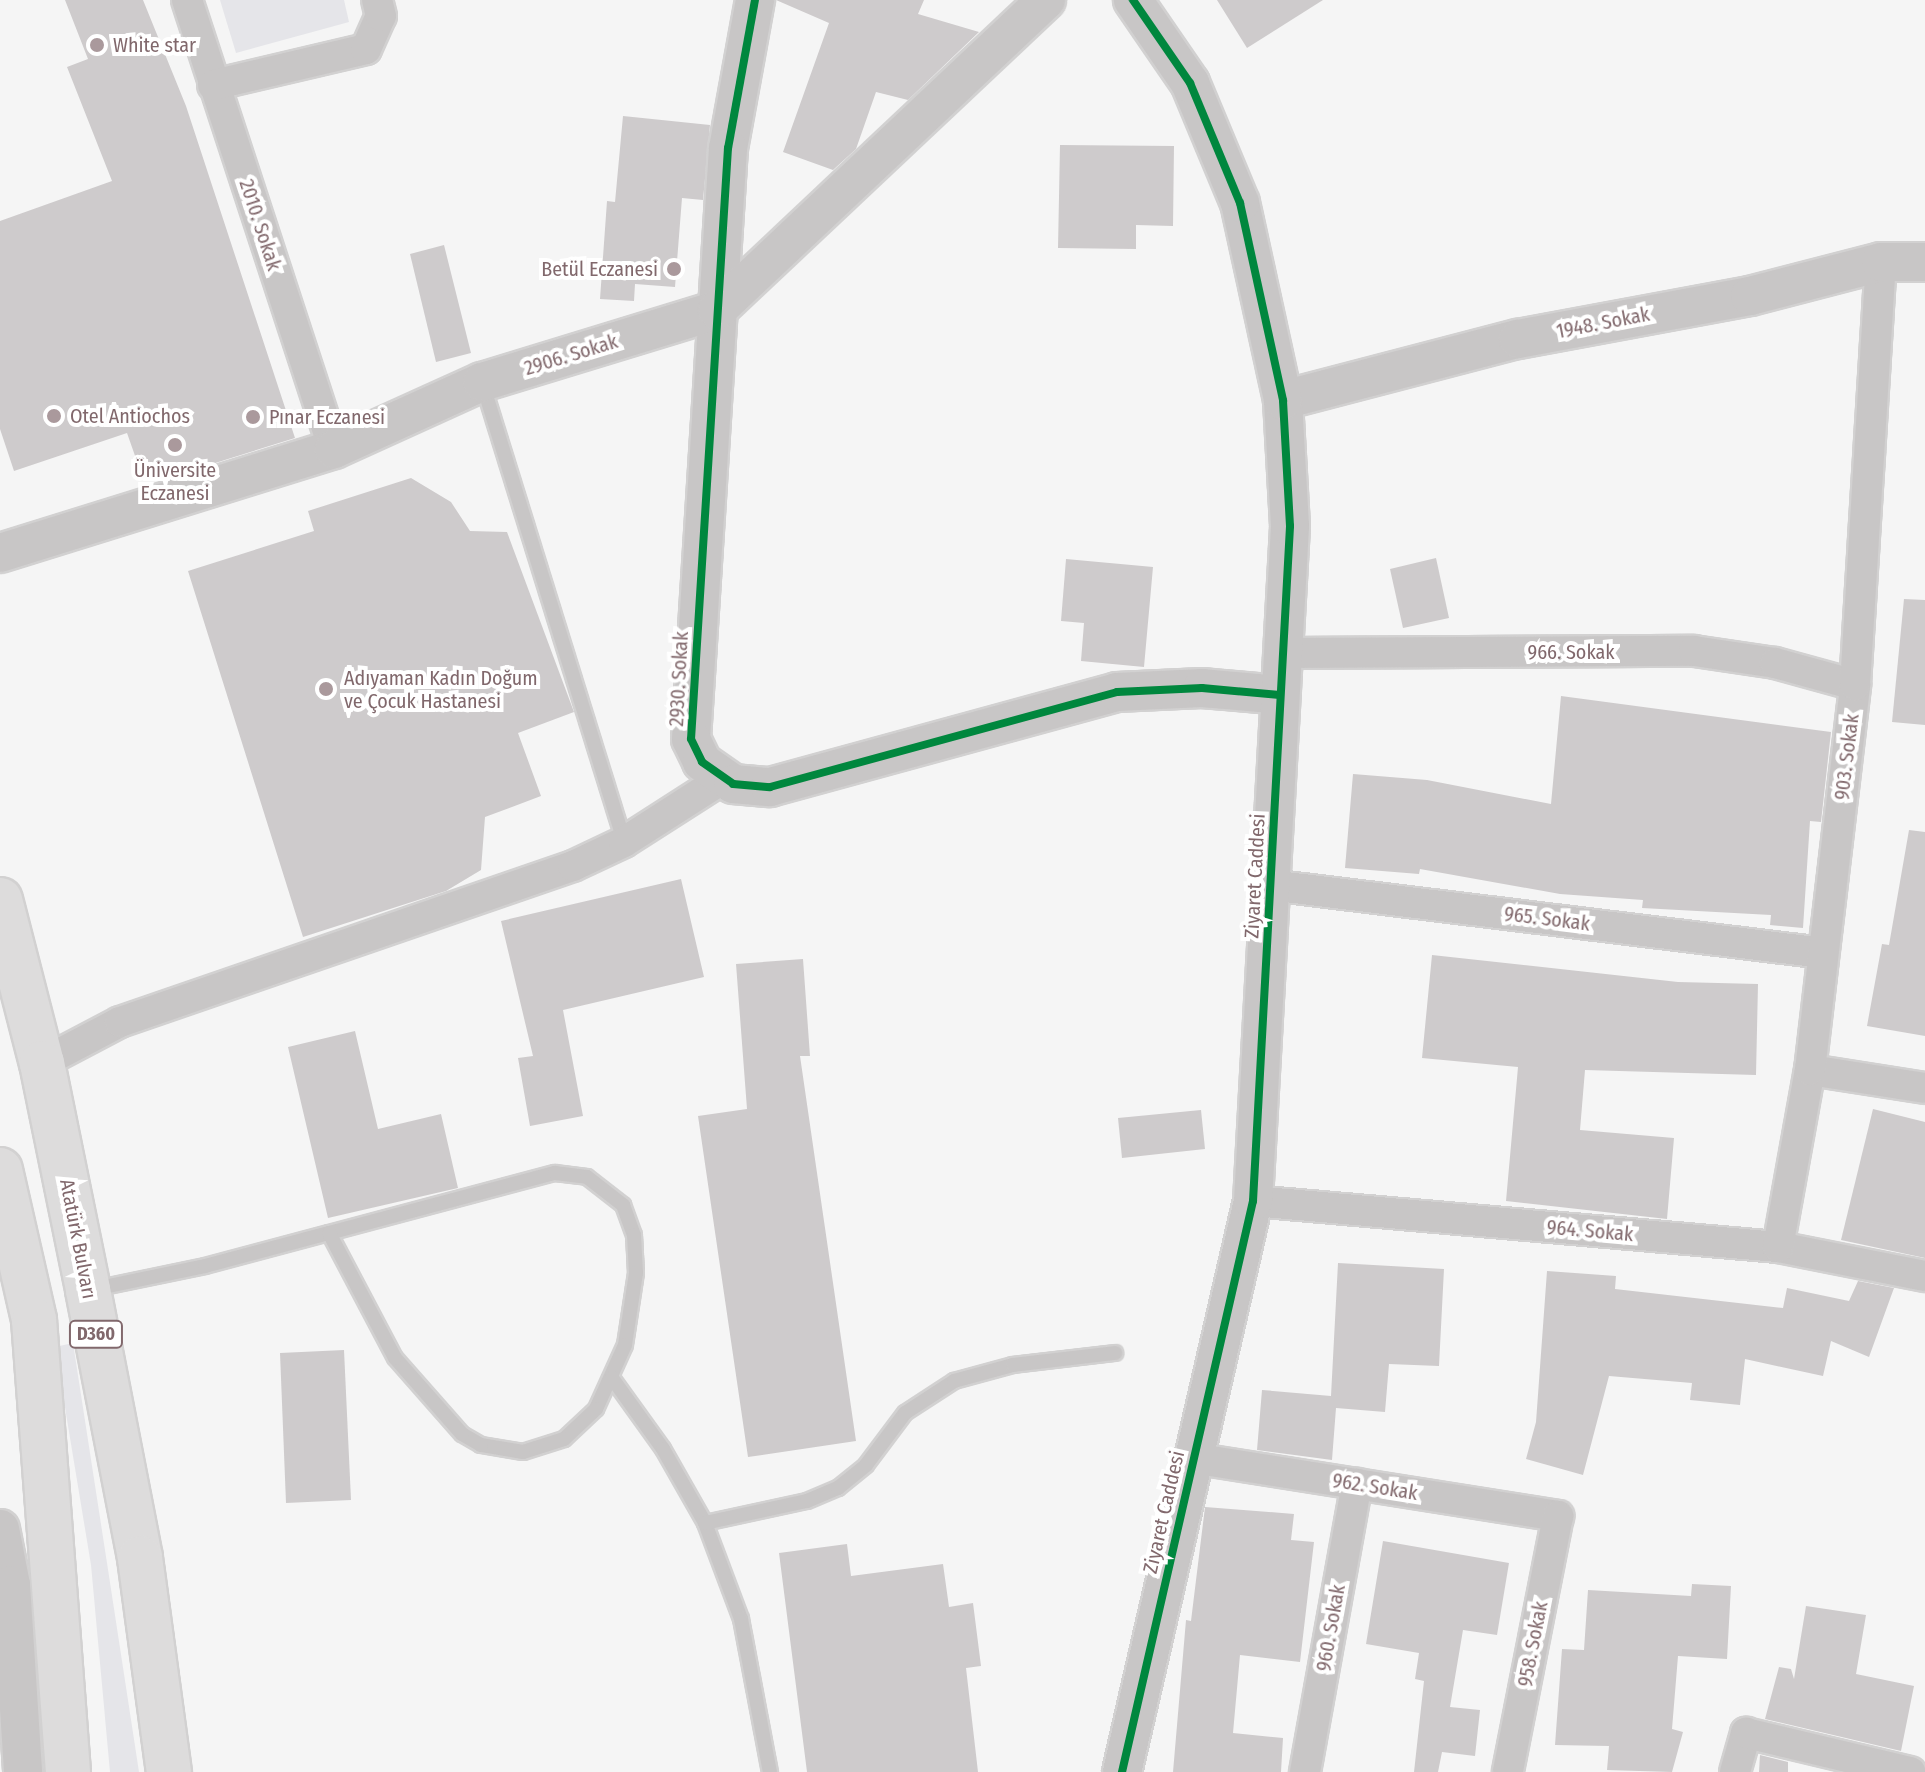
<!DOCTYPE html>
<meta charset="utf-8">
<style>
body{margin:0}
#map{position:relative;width:1925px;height:1772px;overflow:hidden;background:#f5f5f5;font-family:"Fira Sans Condensed",sans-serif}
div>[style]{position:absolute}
.green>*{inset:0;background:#e5e5e9}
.building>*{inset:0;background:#cecbcc}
.roads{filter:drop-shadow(2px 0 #d2d1d1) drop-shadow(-2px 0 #d2d1d1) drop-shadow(0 2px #d2d1d1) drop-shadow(0 -2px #d2d1d1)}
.service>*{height:14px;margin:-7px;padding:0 7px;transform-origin:7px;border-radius:7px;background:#c8c6c6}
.minor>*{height:30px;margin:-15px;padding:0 15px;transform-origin:15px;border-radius:15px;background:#c8c6c6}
.tertiary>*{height:38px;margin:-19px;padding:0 19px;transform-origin:19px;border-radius:19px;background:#c8c6c6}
.trunk>*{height:44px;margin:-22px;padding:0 22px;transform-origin:22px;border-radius:22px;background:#dddcdc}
.cycleway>*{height:8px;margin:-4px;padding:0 4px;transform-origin:4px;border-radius:4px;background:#00873e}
.dots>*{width:22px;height:22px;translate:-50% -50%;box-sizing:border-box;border:4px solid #fff;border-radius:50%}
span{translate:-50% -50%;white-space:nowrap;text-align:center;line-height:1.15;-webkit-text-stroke:8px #fff;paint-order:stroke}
.shield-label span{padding:2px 6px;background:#fff;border:2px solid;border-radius:6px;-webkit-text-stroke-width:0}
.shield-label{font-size:18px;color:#81686c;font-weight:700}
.poi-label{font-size:20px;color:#81686c}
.left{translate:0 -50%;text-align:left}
.right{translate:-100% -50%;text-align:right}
.street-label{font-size:20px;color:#81686c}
</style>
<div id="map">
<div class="green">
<i style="clip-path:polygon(220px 0,344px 0,349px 22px,236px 53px)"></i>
<i style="clip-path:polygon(73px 1343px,107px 1563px,139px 1772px,110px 1772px,91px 1565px,55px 1347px)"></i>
</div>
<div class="building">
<i style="clip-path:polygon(65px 0,143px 0,186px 106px,295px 438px,164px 479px,160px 469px,140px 470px,127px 433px,14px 471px,0 429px,0 221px,112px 181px,67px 67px,88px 59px)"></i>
<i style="clip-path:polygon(776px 0,924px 0,918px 14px,979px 32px,908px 100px,876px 92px,856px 149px,833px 170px,783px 152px,829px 23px)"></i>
<i style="clip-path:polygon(1217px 0,1323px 0,1247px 48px)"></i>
<i style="clip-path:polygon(623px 116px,710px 125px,703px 200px,682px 198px,675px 287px,635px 284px,634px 301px,600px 299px,607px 201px,615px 202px)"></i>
<i style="clip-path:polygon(1060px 145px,1174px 146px,1173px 226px,1136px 225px,1136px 249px,1058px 248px)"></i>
<i style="clip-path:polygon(444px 245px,471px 353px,436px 362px,410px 254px)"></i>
<i style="clip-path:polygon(411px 478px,451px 502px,470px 531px,507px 532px,574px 712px,518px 733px,541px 796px,485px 817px,481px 870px,446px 891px,303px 937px,188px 571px,314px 531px,308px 511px)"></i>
<i style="clip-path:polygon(1436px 558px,1449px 618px,1403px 628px,1390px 569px)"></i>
<i style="clip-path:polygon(1066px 559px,1153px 567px,1144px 667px,1081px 661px,1084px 623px,1061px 621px)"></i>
<i style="clip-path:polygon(1904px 599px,1925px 600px,1925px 725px,1892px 722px)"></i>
<i style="clip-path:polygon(1561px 696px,1831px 732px,1821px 822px,1810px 821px,1803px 928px,1770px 925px,1771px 915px,1642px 908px,1643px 900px,1560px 894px,1420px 869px,1419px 874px,1345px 868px,1353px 774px,1427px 780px,1551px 804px)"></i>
<i style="clip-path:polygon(1909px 830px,1925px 832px,1925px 1036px,1867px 1026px,1882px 944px,1889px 945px)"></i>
<i style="clip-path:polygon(681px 879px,704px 977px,563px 1010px,583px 1116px,530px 1126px,518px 1058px,533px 1056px,501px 921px)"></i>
<i style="clip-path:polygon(1432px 955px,1678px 982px,1758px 984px,1756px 1075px,1585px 1070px,1580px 1130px,1674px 1138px,1667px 1219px,1506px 1201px,1518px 1067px,1422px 1058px)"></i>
<i style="clip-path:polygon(803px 959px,810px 1056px,800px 1056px,856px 1441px,748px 1457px,698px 1116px,747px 1109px,736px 964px)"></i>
<i style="clip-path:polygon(355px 1031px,378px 1129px,441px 1114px,458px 1188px,328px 1218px,288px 1047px)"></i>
<i style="clip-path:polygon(1873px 1109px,1925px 1122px,1925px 1258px,1841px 1240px)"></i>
<i style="clip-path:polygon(1201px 1110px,1205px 1149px,1122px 1158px,1118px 1118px)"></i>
<i style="clip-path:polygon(1338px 1263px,1444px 1269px,1439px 1366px,1389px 1364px,1385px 1412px,1336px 1408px,1332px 1460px,1257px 1450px,1262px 1390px,1331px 1396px)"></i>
<i style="clip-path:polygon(1547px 1271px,1616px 1276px,1615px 1289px,1783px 1308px,1787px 1288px,1849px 1301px,1858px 1281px,1894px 1288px,1869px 1357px,1831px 1341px,1823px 1376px,1745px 1359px,1740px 1405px,1690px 1400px,1692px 1383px,1609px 1376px,1583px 1475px,1526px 1459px,1536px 1422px)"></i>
<i style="clip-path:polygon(344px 1350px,351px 1500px,286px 1503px,280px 1353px)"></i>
<i style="clip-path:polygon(1205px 1507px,1294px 1514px,1291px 1540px,1314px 1542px,1300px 1662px,1240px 1655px,1233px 1733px,1283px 1738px,1281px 1772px,1173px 1772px,1186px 1620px,1191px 1621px)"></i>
<i style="clip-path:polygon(1383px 1541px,1509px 1563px,1497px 1635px,1463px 1630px,1450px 1707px,1480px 1710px,1475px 1756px,1442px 1752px,1438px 1772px,1414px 1772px,1424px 1681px,1415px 1679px,1419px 1653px,1366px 1644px)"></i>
<i style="clip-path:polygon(847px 1544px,851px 1576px,943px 1564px,949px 1607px,973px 1603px,981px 1666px,966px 1668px,978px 1772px,807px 1772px,779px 1553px)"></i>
<i style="clip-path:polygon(1692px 1584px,1731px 1586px,1727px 1659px,1678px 1656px,1672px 1729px,1683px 1732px,1672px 1772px,1607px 1770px,1609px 1746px,1555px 1745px,1562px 1649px,1584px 1650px,1588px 1590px,1691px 1596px)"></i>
<i style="clip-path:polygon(1806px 1606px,1866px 1615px,1856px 1674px,1914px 1686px,1901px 1751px,1765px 1719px,1779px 1667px,1791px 1669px,1794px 1679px)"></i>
<i style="clip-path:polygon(1760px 1755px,1788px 1762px,1788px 1772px,1759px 1772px)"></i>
</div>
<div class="roads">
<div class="service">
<i style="left:482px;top:382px;width:481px;rotate:72.8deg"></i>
<i style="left:94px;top:1289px;width:113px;rotate:-11.7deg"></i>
<i style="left:205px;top:1266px;width:128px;rotate:-14.9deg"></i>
<i style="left:329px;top:1233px;width:234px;rotate:-14.9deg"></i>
<i style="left:555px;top:1173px;width:32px;rotate:7deg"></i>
<i style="left:587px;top:1177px;width:46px;rotate:37.9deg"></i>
<i style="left:623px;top:1205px;width:32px;rotate:70deg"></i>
<i style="left:634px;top:1235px;width:38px;rotate:87deg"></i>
<i style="left:636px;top:1273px;width:73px;rotate:98.7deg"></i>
<i style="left:625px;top:1345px;width:70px;rotate:114.4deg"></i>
<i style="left:596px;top:1409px;width:44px;rotate:136.8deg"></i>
<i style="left:564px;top:1439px;width:43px;rotate:162.4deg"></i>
<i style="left:523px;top:1452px;width:43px;rotate:-170.5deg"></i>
<i style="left:481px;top:1445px;width:22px;rotate:-150deg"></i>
<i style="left:462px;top:1434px;width:101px;rotate:-131.4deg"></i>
<i style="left:395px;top:1358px;width:141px;rotate:-117.8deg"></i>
<i style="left:612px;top:1378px;width:87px;rotate:54.3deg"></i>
<i style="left:663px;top:1449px;width:85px;rotate:60.4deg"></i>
<i style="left:705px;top:1523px;width:103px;rotate:69.4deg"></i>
<i style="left:741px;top:1619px;width:156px;rotate:79.3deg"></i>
<i style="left:705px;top:1523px;width:104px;rotate:-12.2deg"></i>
<i style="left:807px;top:1501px;width:34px;rotate:-23deg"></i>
<i style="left:838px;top:1488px;width:36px;rotate:-39deg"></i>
<i style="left:866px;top:1465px;width:65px;rotate:-53.1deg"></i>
<i style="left:905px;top:1413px;width:59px;rotate:-33.1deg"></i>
<i style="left:954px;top:1381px;width:61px;rotate:-15.2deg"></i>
<i style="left:1013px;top:1365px;width:103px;rotate:-6.7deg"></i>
</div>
<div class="minor">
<i style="left:187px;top:0;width:472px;rotate:71.9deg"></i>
<i style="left:213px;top:85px;width:157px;rotate:-13.2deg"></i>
<i style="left:366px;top:49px;width:36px;rotate:-66deg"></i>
<i style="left:381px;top:16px;width:16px;rotate:-104deg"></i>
<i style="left:1284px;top:653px;width:410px;rotate:-0.3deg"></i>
<i style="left:1694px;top:651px;width:82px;rotate:8.4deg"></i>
<i style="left:1775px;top:663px;width:83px;rotate:15.4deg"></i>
<i style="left:1270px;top:885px;width:557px;rotate:7.01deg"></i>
<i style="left:42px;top:1063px;width:88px;rotate:-27.7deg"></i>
<i style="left:120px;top:1022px;width:479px;rotate:-19deg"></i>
<i style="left:573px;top:866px;width:56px;rotate:-25.2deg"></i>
<i style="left:624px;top:842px;width:117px;rotate:-32.7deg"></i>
<i style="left:1810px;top:1070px;width:116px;rotate:8.9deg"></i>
<i style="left:1253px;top:1201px;width:527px;rotate:5.01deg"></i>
<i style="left:1778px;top:1247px;width:150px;rotate:11.2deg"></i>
<i style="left:1778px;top:1247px;width:180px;rotate:-79.8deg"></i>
<i style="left:1810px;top:1070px;width:388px;rotate:-83.3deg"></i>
<i style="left:1855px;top:685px;width:424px;rotate:-86.5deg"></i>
<i style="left:1192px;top:1458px;width:371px;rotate:9deg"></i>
<i style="left:1558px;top:1516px;width:261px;rotate:101.1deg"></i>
<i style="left:1305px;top:1772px;width:293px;rotate:-79.8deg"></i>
<i style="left:1735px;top:1772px;width:41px;rotate:-74.2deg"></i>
<i style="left:1746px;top:1733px;width:169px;rotate:13.4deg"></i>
</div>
<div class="tertiary">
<i style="left:755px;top:0;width:150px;rotate:100.3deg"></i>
<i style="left:728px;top:148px;width:592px;rotate:93.58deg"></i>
<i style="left:691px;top:739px;width:25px;rotate:64deg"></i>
<i style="left:702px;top:762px;width:38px;rotate:35deg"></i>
<i style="left:733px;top:784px;width:37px;rotate:5deg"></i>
<i style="left:770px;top:787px;width:360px;rotate:-15.3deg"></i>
<i style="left:1117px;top:692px;width:85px;rotate:-2.7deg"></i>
<i style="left:1202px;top:688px;width:78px;rotate:5.1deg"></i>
<i style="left:1283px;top:400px;width:243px;rotate:-14.6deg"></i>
<i style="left:1518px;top:339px;width:236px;rotate:-10.5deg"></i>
<i style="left:1750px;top:296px;width:135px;rotate:-14.5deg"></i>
<i style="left:1881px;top:262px;width:44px"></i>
<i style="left:0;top:553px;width:350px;rotate:-17.3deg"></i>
<i style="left:334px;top:449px;width:162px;rotate:-24.4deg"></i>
<i style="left:482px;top:382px;width:246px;rotate:-17deg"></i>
<i style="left:717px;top:310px;width:452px;rotate:-43.3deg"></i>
<i style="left:0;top:1529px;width:57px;rotate:78.9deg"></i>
<i style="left:11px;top:1585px;width:187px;rotate:86.3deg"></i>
<i style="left:1122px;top:1772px;width:586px;rotate:-77.08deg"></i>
<i style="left:1253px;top:1201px;width:676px;rotate:-86.86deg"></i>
<i style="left:1290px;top:526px;width:126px;rotate:-93.2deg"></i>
<i style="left:1283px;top:400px;width:202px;rotate:-102.3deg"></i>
<i style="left:1240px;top:203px;width:130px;rotate:-112.6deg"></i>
<i style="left:1190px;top:83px;width:101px;rotate:-124.5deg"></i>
</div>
<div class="trunk">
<i style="left:0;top:900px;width:168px;rotate:75.6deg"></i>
<i style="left:42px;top:1063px;width:232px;rotate:78.5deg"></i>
<i style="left:88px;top:1290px;width:273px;rotate:79deg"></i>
<i style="left:140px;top:1558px;width:216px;rotate:82.3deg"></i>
<i style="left:0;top:1170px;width:154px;rotate:77.2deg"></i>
<i style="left:34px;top:1320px;width:453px;rotate:85.7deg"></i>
</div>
</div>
<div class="cycleway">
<i style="left:755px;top:0;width:150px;rotate:100.3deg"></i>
<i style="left:728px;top:148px;width:592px;rotate:93.58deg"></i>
<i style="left:691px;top:739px;width:25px;rotate:64deg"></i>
<i style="left:702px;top:762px;width:38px;rotate:35deg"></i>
<i style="left:733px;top:784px;width:37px;rotate:5deg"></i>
<i style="left:770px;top:787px;width:360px;rotate:-15.3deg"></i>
<i style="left:1117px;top:692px;width:85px;rotate:-2.7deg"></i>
<i style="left:1202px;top:688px;width:78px;rotate:5.1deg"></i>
<i style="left:1122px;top:1772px;width:586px;rotate:-77.08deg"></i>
<i style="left:1253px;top:1201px;width:676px;rotate:-86.86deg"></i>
<i style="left:1290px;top:526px;width:126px;rotate:-93.2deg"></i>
<i style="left:1283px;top:400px;width:202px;rotate:-102.3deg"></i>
<i style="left:1240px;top:203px;width:130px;rotate:-112.6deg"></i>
<i style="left:1190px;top:83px;width:101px;rotate:-124.5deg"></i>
</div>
<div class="dots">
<i style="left:97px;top:45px;background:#aa999c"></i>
<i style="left:674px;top:269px;background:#aa999c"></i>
<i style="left:54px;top:416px;background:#aa999c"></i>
<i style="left:253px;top:417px;background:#aa999c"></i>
<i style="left:175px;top:445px;background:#aa999c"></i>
<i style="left:326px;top:689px;background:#aa999c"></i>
</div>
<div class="shield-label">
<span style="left:96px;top:1334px">D360</span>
</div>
<div class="poi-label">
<span class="left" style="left:113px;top:45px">White star</span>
<span class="right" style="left:658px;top:269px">Betül Eczanesi</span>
<span class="left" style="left:70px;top:416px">Otel Antiochos</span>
<span class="left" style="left:269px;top:417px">Pınar Eczanesi</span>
<span style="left:175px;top:482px">Üniversite<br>Eczanesi</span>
<span class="left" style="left:344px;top:690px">Adıyaman Kadın Doğum<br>ve Çocuk Hastanesi</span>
</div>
<div class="street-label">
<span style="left:260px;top:225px;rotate:72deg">2010. Sokak</span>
<span style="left:1603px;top:323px;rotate:-11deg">1948. Sokak</span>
<span style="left:571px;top:355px;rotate:-17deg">2906. Sokak</span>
<span style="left:1571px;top:652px">966. Sokak</span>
<span style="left:679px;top:679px;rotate:-87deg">2930. Sokak</span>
<span style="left:1847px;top:757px;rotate:-83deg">903. Sokak</span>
<span style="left:1255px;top:876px;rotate:-87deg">Ziyaret Caddesi</span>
<span style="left:1547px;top:919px;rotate:7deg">965. Sokak</span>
<span style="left:1590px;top:1231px;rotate:5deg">964. Sokak</span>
<span style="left:78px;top:1239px;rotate:79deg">Atatürk Bulvarı</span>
<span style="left:1375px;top:1487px;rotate:9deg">962. Sokak</span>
<span style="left:1164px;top:1512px;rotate:-77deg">Ziyaret Caddesi</span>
<span style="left:1331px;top:1628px;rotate:-80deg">960. Sokak</span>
<span style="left:1533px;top:1644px;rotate:-79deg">958. Sokak</span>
</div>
</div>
